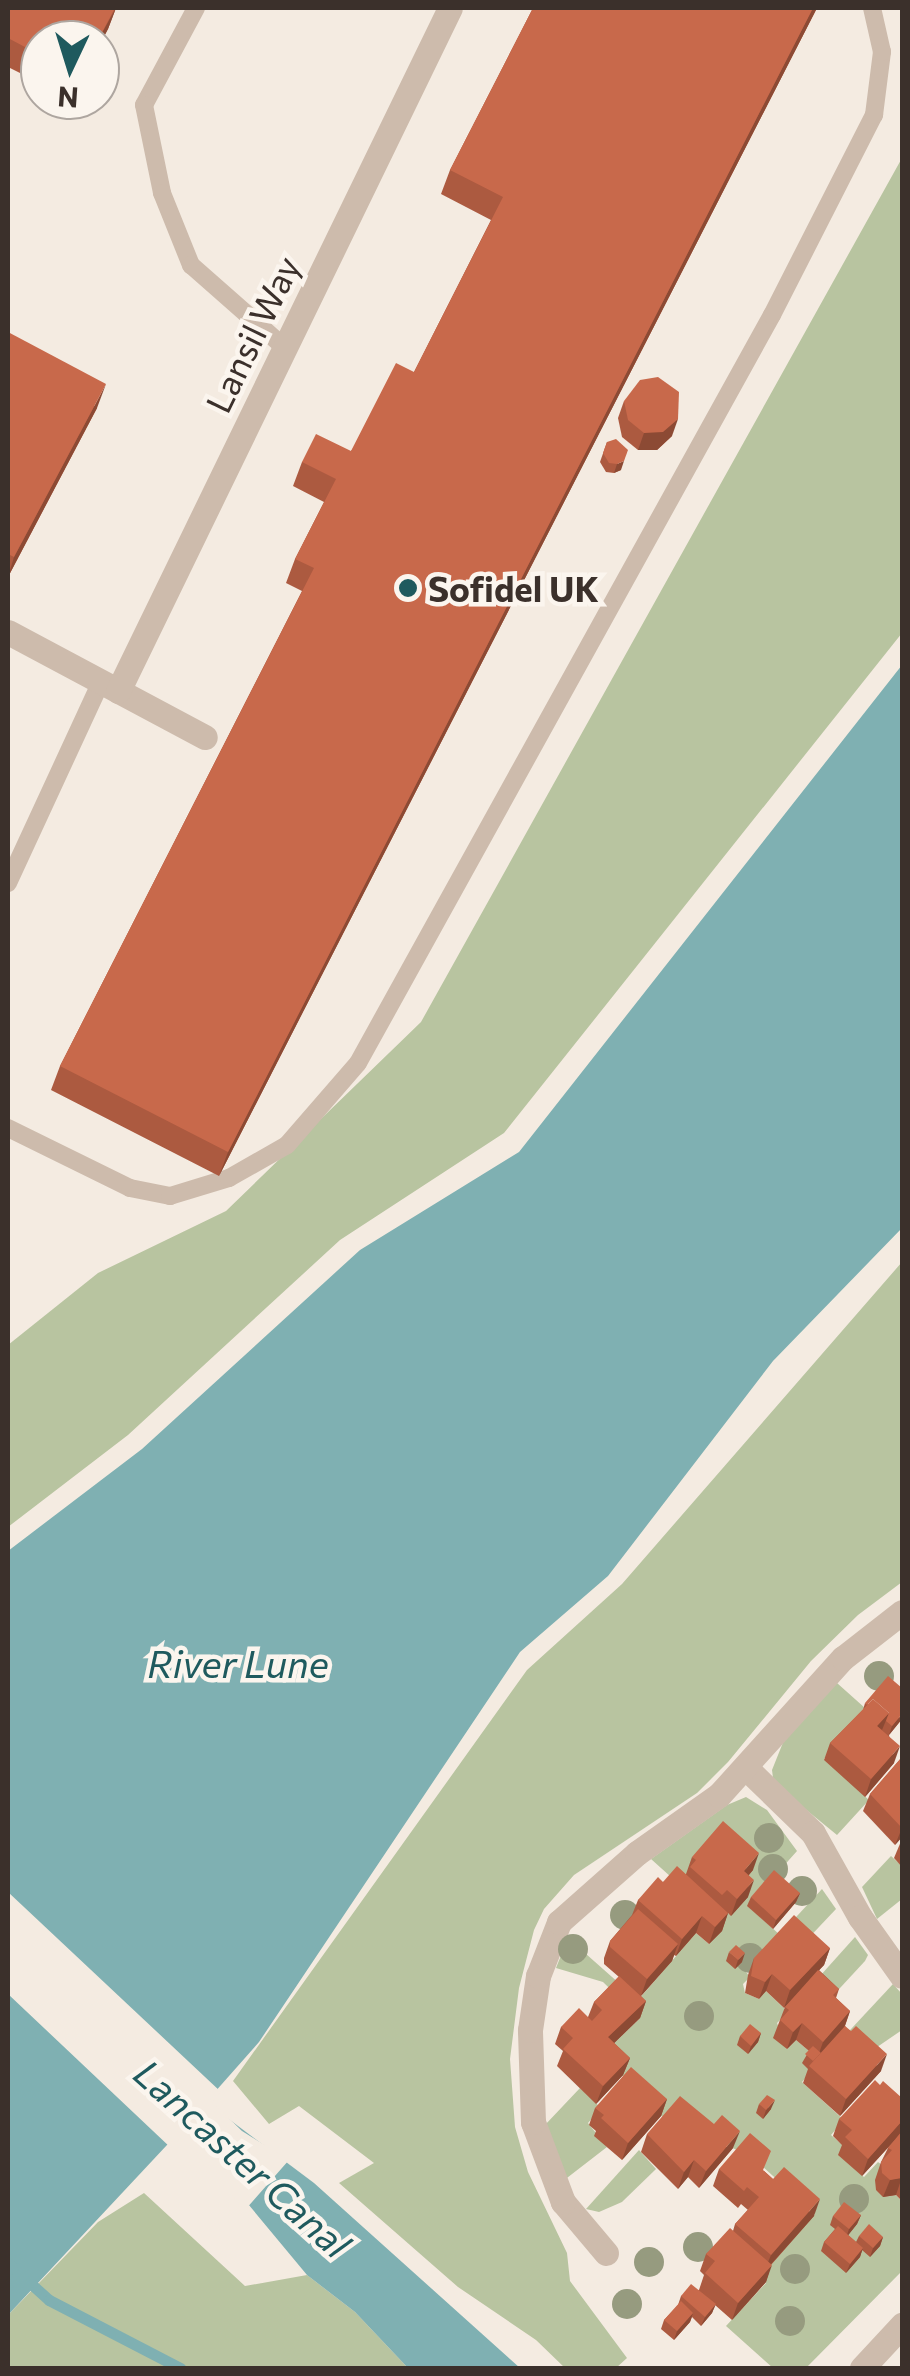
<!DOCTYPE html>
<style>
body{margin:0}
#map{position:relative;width:910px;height:2376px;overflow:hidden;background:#f4ebe1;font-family:Commissioner,sans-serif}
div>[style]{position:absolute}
.green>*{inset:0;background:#b8c4a0}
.water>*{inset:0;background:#7fb0b2}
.pier>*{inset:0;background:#f4ebe1}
.stream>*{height:11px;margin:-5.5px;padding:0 5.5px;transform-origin:5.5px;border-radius:5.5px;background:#7fb0b2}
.service>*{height:18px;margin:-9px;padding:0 9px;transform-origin:9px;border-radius:9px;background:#cdbbac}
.minor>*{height:25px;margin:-12.5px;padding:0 12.5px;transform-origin:12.5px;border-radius:12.5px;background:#cdbbac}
.tertiary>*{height:25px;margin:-12.5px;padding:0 12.5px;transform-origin:12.5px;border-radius:12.5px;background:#cdbbac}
.trees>*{width:30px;height:30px;margin:-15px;border-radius:50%;background:#969b7f}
.wall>*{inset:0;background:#ac5a40}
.shaded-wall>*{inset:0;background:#8c4a34}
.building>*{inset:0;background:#c8694b}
.dots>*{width:28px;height:28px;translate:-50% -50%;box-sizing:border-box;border:5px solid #fbf5ee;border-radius:50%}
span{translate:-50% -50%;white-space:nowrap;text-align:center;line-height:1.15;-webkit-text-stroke:9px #fbf5ee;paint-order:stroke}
.street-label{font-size:35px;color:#3b302b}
.poi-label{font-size:35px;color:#3b302b;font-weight:700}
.left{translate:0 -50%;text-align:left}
.water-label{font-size:38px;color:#1f5a5e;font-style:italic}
.frame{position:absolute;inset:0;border:10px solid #3b302b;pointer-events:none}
.north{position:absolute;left:20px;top:20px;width:100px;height:100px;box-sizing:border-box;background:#fbf5ee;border:2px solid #aea6a0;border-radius:50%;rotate:184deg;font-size:28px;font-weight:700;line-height:40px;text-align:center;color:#3b302b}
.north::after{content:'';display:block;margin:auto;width:35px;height:45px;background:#1f5a5e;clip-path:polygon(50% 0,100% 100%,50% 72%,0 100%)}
</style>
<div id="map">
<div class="green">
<i style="clip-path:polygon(902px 158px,902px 633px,504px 1133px,340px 1240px,128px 1435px,8px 1527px,8px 1345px,98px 1273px,226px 1211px,421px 1022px)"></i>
<i style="clip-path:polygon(902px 1262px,902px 1582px,858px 1615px,811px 1661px,728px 1762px,697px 1793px,574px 1875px,544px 1909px,534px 1930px,519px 1988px,510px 2059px,515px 2127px,528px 2172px,567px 2253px,570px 2281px,627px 2358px,616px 2368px,565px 2368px,536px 2340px,458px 2287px,339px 2183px,374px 2163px,299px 2106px,269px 2124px,233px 2081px,527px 1670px,622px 1584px)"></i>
<i style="clip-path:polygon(837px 1683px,865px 1708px,824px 1759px,869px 1800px,837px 1835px,793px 1799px,773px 1778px,772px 1770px,784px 1740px)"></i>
<i style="clip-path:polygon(746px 1797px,767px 1810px,797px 1851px,748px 1906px,780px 1935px,746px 1972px,750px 1977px,743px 1984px,745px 1993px,759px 1999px,766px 1991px,788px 2012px,777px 2023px,787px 2049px,796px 2040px,821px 2061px,802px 2082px,844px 2120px,831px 2135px,845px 2147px,839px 2155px,864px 2177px,878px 2162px,886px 2168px,883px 2197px,896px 2195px,902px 2201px,902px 2271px,806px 2368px,773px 2368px,726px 2326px,766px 2283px,764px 2272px,815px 2214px,741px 2147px,737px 2150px,661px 2116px,602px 2055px,640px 2018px,603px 1982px,556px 1968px,568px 1938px,638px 2000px,696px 1933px,709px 1944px,720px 1907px,731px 1915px,747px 1897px,737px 1888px,752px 1870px,681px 1886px,651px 1859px,727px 1805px)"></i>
<i style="clip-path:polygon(891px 1856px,902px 1866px,902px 1899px,877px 1919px,862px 1887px)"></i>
<i style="clip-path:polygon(822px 1889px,836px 1909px,802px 1945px,785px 1929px)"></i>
<i style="clip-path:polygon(855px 1937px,868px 1955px,865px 1961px,828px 2001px,811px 1986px)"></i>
<i style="clip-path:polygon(893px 1984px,902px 1994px,902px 2030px,864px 2056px,838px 2043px)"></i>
<i style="clip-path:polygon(580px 2088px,601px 2108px,588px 2123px,607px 2147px,563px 2181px,545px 2125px)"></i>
<i style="clip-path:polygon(639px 2150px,656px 2169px,622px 2202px,599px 2212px,586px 2209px)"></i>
<i style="clip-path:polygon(144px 2193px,245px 2286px,307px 2275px,355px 2312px,408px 2368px,8px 2368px,8px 2315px,98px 2222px)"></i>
</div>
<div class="water">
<i style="clip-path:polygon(902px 665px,902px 1228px,773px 1361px,608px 1576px,520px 1652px,259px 2042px,206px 2102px,314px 2183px,520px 2368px,408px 2368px,355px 2312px,307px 2275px,204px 2151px,181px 2130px,8px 2315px,8px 1551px,142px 1449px,360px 1250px,519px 1152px)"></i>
</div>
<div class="pier">
<i style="clip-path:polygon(8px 1892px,221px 2092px,212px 2102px,242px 2131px,289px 2160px,245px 2210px,181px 2137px,171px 2148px,8px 1994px)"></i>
</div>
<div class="stream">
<i style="left:8px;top:2263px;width:55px;rotate:42.1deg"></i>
<i style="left:49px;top:2300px;width:148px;rotate:27.4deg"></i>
</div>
<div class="service">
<i style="left:196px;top:8px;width:110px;rotate:118.2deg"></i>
<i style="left:144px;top:105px;width:90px;rotate:78.4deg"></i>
<i style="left:162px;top:193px;width:78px;rotate:68.1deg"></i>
<i style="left:191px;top:265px;width:125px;rotate:41.4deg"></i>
<i style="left:8px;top:883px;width:221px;rotate:-65.2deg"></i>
<i style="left:8px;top:1128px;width:136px;rotate:26.2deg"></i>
<i style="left:130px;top:1188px;width:41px;rotate:11.3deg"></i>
<i style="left:170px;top:1196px;width:62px;rotate:-17deg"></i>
<i style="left:229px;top:1178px;width:67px;rotate:-29.6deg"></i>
<i style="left:287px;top:1145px;width:108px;rotate:-49.1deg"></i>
<i style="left:358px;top:1063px;width:855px;rotate:-61.04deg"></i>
<i style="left:772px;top:315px;width:225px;rotate:-63deg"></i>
<i style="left:874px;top:115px;width:64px;rotate:-82.8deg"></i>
<i style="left:882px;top:52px;width:45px;rotate:-102.8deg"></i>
</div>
<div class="minor">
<i style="left:8px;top:632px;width:223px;rotate:28.1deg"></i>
<i style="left:118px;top:691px;width:759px;rotate:-64.08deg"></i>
<i style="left:746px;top:1768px;width:93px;rotate:44.1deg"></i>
<i style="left:813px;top:1833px;width:96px;rotate:60.8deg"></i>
<i style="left:860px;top:1917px;width:72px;rotate:54.6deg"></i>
<i style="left:606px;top:2253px;width:67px;rotate:-130.1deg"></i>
<i style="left:563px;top:2202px;width:85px;rotate:-110.6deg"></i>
<i style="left:533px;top:2122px;width:92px;rotate:-91.9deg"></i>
<i style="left:530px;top:2030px;width:55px;rotate:-81.6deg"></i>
<i style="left:538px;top:1976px;width:58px;rotate:-68.7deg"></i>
<i style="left:559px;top:1922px;width:104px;rotate:-41.5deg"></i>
<i style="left:637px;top:1853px;width:100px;rotate:-35.3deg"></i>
<i style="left:719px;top:1795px;width:185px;rotate:-47.9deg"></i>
<i style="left:843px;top:1658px;width:75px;rotate:-37.9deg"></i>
</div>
<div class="tertiary">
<i style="left:862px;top:2368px;width:59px;rotate:-47.1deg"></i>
</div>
<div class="trees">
<i style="left:879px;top:1676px"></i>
<i style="left:769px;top:1838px"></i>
<i style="left:773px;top:1869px"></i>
<i style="left:802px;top:1891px"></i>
<i style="left:625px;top:1915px"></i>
<i style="left:573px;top:1949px"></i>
<i style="left:750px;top:1958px"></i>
<i style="left:699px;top:2016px"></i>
<i style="left:854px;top:2199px"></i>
<i style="left:698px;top:2247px"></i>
<i style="left:649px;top:2262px"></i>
<i style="left:795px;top:2269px"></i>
<i style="left:627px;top:2304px"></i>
<i style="left:790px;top:2321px"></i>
</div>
<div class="wall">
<i style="clip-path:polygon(8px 8px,116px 8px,108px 29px,100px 44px,100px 40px,40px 40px,40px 83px,8px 67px)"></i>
<i style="clip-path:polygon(533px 8px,817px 8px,219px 1176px,51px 1090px,60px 1066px,302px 591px,286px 583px,295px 559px,324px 502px,293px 486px,302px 462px,351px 451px,414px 372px,491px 220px,441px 194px,450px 170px)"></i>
<i style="clip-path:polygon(8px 332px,97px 408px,8px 577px)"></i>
<i style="clip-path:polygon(624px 401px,672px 436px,657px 450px,638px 450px,622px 437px,618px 418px)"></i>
<i style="clip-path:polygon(607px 442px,621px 470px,614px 473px,606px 472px,600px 462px)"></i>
<i style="clip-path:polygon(865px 1703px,902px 1719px,889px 1735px,894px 1763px,865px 1797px,824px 1760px,830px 1743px,863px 1710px)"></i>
<i style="clip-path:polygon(902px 1757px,902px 1837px,895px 1845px,863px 1811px,870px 1794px)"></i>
<i style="clip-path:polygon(902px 1839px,902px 1867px,894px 1858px)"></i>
<i style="clip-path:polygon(692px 1857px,753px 1870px,749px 1875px,748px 1897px,731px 1916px,728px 1913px,722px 1931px,709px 1944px,696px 1933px,676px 1956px,674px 1955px,672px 1961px,641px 1996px,646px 2001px,640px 2018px,614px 2043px,630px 2058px,623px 2075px,596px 2104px,557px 2066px,563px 2051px,555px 2044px,561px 2027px,588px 2017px,594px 2002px,619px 1977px,604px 1964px,604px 1958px,610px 1941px,632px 1915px,638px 1900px,663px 1882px,686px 1874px)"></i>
<i style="clip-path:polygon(800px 1893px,796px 1902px,773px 1929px,747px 1906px,751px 1897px)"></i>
<i style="clip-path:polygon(830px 1948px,824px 1965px,819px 1970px,839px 1989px,836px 1998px,850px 2011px,845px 2026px,881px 2071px,840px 2116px,803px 2083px,808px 2069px,802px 2063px,809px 2051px,796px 2040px,787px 2049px,773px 2038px,785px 2007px,805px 1984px,784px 2008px,766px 1991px,759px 1999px,745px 1993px,748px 1975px,754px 1958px)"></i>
<i style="clip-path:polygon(729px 1952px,742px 1962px,735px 1969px,726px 1961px)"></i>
<i style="clip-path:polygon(761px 2033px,758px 2042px,748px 2054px,737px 2045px,740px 2036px)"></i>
<i style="clip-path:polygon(880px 2085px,902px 2098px,902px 2201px,896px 2195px,883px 2197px,876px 2190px,875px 2180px,881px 2162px,888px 2148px,896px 2139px,862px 2176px,838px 2155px,842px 2145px,833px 2136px,839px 2119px)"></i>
<i style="clip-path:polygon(667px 2099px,661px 2116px,622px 2160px,594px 2136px,596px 2131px,589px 2125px,595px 2108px)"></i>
<i style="clip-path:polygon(759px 2104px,771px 2109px,763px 2119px,756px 2113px)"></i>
<i style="clip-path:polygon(647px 2134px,733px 2148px,699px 2188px,688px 2177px,678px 2189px,641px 2152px)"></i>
<i style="clip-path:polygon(719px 2169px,764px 2171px,814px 2216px,771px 2265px,766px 2282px,732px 2320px,715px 2305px,712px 2313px,701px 2326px,692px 2317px,690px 2322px,674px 2340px,661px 2329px,664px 2320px,678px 2305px,681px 2296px,699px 2290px,704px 2275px,700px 2271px,706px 2254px,733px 2231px,735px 2224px,748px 2210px,741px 2204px,738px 2208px,713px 2186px)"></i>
<i style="clip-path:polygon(861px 2215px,857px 2224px,848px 2235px,856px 2242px,859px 2236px,883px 2237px,880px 2246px,870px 2257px,862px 2250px,860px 2257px,846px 2273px,821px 2251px,824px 2242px,835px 2229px,830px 2225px,833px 2216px)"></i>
</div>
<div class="shaded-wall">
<i style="clip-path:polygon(116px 8px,108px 29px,100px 44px,100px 40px,98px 40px)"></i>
<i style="clip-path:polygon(813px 8px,817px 8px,219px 1176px,228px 1152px)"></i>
<i style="clip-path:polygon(106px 384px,97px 408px,8px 577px,14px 557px)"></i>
<i style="clip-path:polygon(678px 419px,672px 436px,657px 450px,638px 450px,644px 433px)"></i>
<i style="clip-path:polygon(624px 461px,621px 470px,614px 473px,617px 464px)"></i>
<i style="clip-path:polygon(889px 1713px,882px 1730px,877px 1726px)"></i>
<i style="clip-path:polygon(902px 1714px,902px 1719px,889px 1735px,892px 1726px)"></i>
<i style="clip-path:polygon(900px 1746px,894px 1763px,865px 1797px,871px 1779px)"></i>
<i style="clip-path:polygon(902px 1827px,902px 1837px,895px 1845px,902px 1828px)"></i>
<i style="clip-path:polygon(759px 1853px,753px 1870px,737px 1888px,744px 1871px)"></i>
<i style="clip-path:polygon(754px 1880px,748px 1897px,731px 1916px,737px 1899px)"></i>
<i style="clip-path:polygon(800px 1893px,796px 1902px,773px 1929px,776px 1920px)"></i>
<i style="clip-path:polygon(728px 1913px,722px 1931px,709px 1944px,715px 1927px)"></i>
<i style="clip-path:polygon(702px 1916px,696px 1933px,676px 1956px,682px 1939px)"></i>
<i style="clip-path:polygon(678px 1944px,672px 1961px,641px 1996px,647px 1979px)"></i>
<i style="clip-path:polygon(830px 1948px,824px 1965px,784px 2008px,790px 1990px)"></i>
<i style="clip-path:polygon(745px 1953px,742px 1962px,735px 1969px,738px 1960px)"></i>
<i style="clip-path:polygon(772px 1974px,766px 1991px,759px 1999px,765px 1982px)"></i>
<i style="clip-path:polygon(646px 2001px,640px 2018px,602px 2055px,608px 2037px)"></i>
<i style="clip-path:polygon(850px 2011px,844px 2028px,817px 2059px,823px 2042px)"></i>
<i style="clip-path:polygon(802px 2023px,796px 2040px,787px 2049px,793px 2032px)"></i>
<i style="clip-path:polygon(761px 2033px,758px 2042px,748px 2054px,751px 2046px)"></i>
<i style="clip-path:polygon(887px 2054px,881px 2071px,840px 2116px,846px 2099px)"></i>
<i style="clip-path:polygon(630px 2058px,623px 2075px,596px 2104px,603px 2086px)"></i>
<i style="clip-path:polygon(667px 2099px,661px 2116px,622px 2160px,628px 2143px)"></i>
<i style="clip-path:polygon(775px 2100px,771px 2109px,763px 2119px,766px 2110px)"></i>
<i style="clip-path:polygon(902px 2121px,902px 2132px,862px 2176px,868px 2159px)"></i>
<i style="clip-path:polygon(740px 2131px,733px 2148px,699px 2188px,706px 2171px)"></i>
<i style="clip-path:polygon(694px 2160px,688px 2177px,678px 2189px,684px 2172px)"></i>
<i style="clip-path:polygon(902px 2177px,896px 2195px,883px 2197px,890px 2180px)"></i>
<i style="clip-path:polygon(820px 2199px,814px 2216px,764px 2272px,771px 2255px)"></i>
<i style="clip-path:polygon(861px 2215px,857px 2224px,846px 2238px,849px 2229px)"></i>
<i style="clip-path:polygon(883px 2237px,880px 2246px,870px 2257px,873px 2248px)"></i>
<i style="clip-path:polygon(863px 2248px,860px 2257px,846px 2273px,850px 2264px)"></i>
<i style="clip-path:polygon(772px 2265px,766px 2282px,732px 2320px,738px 2303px)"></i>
<i style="clip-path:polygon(716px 2304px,712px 2313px,701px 2326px,705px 2317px)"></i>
<i style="clip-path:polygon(693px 2313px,690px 2322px,674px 2340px,677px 2331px)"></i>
</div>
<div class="building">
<i style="clip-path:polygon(8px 8px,115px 8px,98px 40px,40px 40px,40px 55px,8px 38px)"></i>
<i style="clip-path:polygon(533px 8px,813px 8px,228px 1152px,60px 1066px,314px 568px,295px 559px,336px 479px,302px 462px,316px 434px,351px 451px,396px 363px,414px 372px,503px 197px,450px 170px)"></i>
<i style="clip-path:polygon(8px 332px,106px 384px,14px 557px,8px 554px)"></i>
<i style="clip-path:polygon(658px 377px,679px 392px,678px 419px,663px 432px,644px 433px,628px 420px,624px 401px,640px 380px)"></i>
<i style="clip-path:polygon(616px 439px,628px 450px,624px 461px,617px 464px,609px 463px,603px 453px,607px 442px)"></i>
<i style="clip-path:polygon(888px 1676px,902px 1688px,902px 1714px,892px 1726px,886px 1721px,889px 1713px,873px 1699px,867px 1705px,865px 1703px)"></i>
<i style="clip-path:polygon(873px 1699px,889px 1713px,877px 1726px,900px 1746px,871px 1779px,830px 1743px)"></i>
<i style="clip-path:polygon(902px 1757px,902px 1828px,870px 1794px)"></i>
<i style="clip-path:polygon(723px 1821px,759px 1853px,744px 1871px,754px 1880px,737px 1899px,727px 1890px,722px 1895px,690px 1867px,696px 1860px,692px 1857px)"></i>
<i style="clip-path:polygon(677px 1866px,728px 1913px,715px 1927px,702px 1916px,682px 1939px,638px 1900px,658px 1877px,663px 1882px)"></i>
<i style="clip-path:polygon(774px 1870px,800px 1893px,776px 1920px,751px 1897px)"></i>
<i style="clip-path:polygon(638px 1909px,678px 1944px,647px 1979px,610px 1947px,610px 1941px)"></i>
<i style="clip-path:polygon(794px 1915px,830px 1948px,790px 1990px,772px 1974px,765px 1982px,751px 1976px,754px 1958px)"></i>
<i style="clip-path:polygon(736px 1945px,745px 1953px,738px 1960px,729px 1952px)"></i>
<i style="clip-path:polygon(818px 1970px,839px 1989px,833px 1995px,850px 2011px,823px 2042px,802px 2023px,793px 2032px,780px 2020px,789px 2010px,785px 2007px)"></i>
<i style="clip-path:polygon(619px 1976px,646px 2001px,608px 2037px,630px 2058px,603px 2086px,563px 2049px,573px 2038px,561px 2027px,579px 2008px,592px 2021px,602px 2010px,594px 2002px)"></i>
<i style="clip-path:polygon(750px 2024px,761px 2033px,751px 2046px,740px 2036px)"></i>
<i style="clip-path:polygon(845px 2026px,851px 2031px,856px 2026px,887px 2054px,846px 2099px,809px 2066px)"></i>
<i style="clip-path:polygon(813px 2046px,821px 2053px,813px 2061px,805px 2054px)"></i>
<i style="clip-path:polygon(631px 2067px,667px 2099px,628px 2143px,601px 2118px,604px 2115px,595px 2108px)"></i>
<i style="clip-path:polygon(875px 2080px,880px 2085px,883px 2081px,902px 2098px,902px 2121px,868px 2159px,845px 2137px,852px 2130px,839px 2119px)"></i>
<i style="clip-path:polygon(767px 2095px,775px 2100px,766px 2110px,759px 2104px)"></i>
<i style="clip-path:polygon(680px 2096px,714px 2124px,722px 2115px,740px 2131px,706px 2171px,694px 2160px,684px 2172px,647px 2134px)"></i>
<i style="clip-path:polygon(902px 2131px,902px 2178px,890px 2180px,882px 2173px,881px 2162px,892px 2150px,888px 2148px)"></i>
<i style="clip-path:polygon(750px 2133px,771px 2151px,763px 2170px,773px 2179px,784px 2167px,820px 2199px,771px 2255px,735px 2224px,759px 2197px,747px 2187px,744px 2191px,719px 2169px)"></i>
<i style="clip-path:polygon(844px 2202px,861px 2215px,849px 2229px,833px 2216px)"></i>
<i style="clip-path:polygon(869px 2224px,883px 2237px,873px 2248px,859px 2236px)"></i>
<i style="clip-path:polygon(838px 2226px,863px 2248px,850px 2264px,824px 2242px)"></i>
<i style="clip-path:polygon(730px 2228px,772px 2265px,738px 2303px,705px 2273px,715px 2261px,706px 2254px)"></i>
<i style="clip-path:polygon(691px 2284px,716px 2304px,705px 2317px,681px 2296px)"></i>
<i style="clip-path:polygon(681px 2301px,693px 2313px,677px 2331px,664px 2320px)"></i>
</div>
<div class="dots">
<i style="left:408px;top:588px;background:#1f5a5e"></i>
</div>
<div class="street-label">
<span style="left:252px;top:334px;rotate:-64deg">Lansil Way</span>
</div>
<div class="poi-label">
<span class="left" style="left:428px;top:588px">Sofidel UK</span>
</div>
<div class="water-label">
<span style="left:238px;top:1663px">River Lune</span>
<span style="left:243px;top:2158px;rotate:42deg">Lancaster Canal</span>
</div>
<div class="frame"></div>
<div class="north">N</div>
</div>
